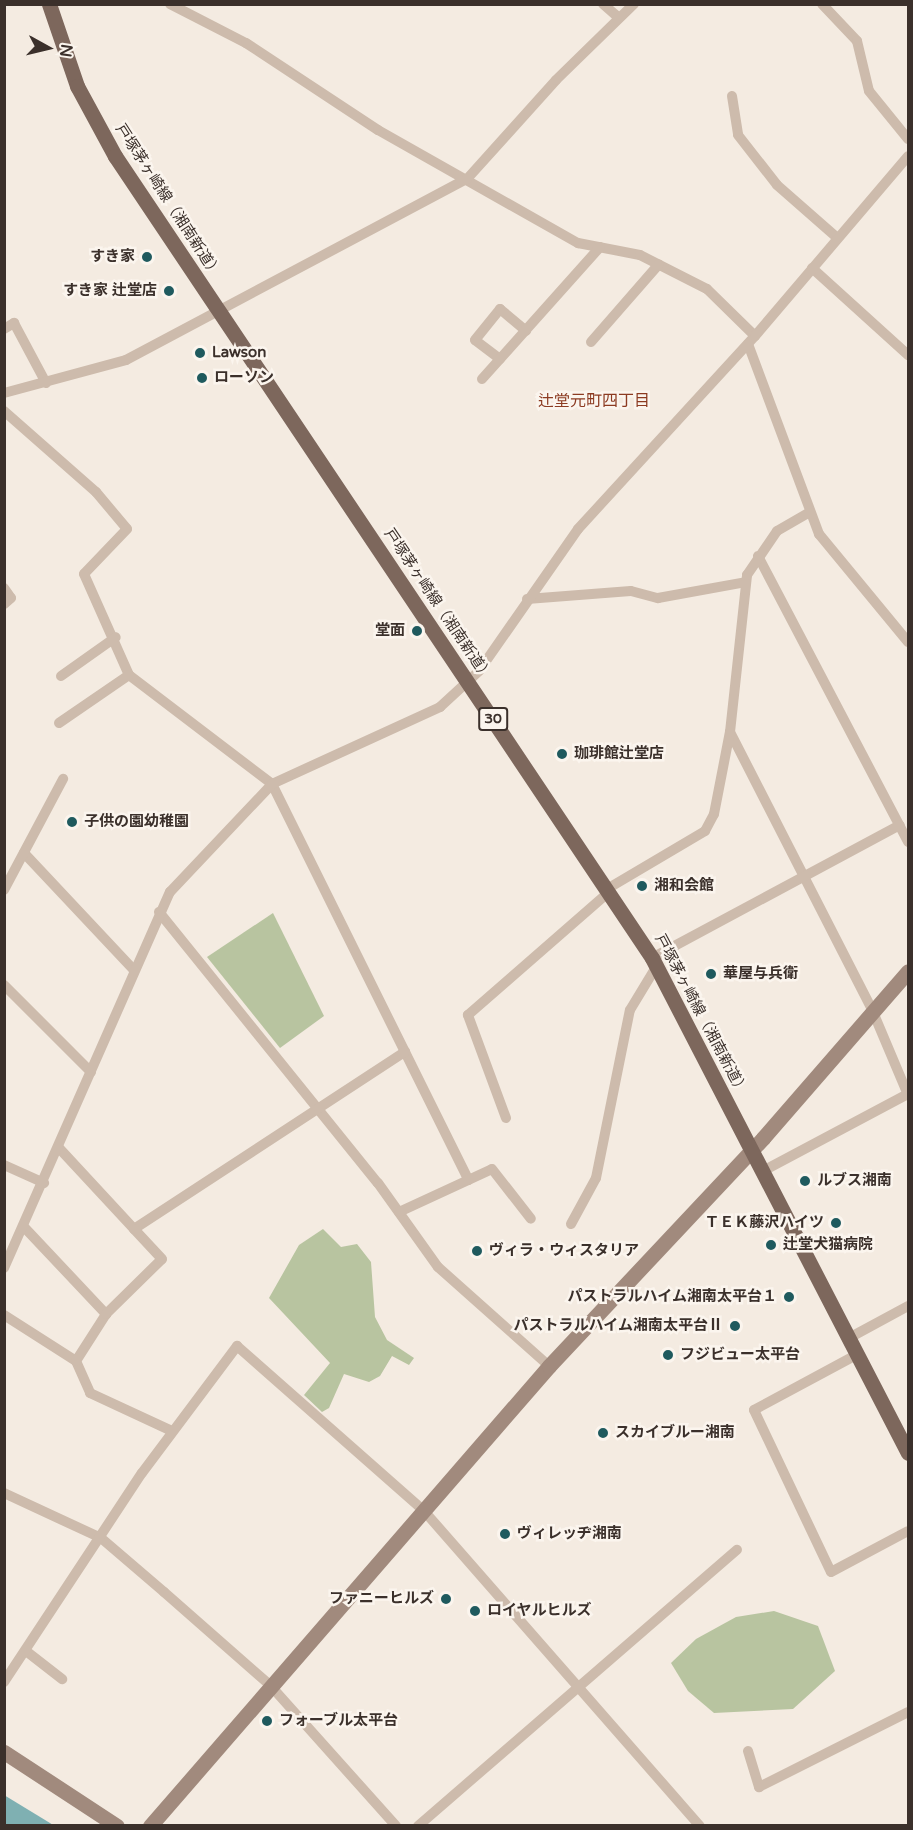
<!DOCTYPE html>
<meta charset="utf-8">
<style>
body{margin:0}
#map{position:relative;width:913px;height:1830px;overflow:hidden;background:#f4ebe1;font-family:"Varela Round","Noto Sans JP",sans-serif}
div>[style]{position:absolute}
.green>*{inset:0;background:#b8c4a0}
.water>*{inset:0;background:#7fb0b2}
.street>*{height:10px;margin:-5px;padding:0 5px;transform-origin:5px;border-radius:5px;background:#cdbbac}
.secondary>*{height:15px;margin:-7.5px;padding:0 7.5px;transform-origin:7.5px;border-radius:7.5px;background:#a18a7d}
.primary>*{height:15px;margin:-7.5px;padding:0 7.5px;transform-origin:7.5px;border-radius:7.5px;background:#7d675c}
.dots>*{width:16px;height:16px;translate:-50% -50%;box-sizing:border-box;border:3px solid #fbf5ee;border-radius:50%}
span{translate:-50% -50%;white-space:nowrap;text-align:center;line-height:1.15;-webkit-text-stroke:5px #fbf5ee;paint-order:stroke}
.shield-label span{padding:2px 4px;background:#fbf5ee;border:2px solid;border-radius:4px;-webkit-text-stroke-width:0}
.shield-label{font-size:14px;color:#3b302b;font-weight:700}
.street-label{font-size:15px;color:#3b302b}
.poi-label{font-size:15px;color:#3b302b;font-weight:700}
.right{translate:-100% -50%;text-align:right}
.left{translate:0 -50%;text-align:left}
.neighbourhood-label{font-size:16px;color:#8c3b22}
.frame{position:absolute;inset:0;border:6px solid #3b302b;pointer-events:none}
.north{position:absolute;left:18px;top:18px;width:60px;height:60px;-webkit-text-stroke:4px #fbf5ee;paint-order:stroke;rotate:98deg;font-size:16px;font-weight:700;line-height:24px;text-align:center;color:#3b302b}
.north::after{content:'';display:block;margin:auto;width:21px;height:27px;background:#3b302b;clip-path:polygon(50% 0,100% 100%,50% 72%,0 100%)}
</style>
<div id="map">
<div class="green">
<i style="clip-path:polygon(273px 913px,324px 1016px,280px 1048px,207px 957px)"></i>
<i style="clip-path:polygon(323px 1229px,341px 1247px,357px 1244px,371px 1262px,375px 1317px,387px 1340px,414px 1358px,409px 1365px,392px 1356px,380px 1376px,369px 1382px,344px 1374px,329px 1408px,322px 1412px,304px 1395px,330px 1363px,269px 1298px,299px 1245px)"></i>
<i style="clip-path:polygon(774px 1611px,818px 1626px,835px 1671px,793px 1709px,714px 1713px,688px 1691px,671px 1663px,696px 1639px,736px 1617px)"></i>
</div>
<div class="water">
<i style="clip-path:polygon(4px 1795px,50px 1823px,53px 1825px,5px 1825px)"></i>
</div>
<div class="street">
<i style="left:170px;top:4px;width:85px;rotate:27.2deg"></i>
<i style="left:246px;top:43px;width:158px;rotate:33.4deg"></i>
<i style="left:378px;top:130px;width:230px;rotate:29.5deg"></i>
<i style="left:578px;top:243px;width:63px;rotate:11deg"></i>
<i style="left:640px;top:255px;width:75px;rotate:26.9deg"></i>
<i style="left:707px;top:289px;width:67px;rotate:44.4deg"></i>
<i style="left:603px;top:4px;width:20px;rotate:41deg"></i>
<i style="left:822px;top:4px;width:51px;rotate:46.6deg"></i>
<i style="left:857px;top:41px;width:51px;rotate:76.5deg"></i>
<i style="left:869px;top:91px;width:62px;rotate:50.9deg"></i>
<i style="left:732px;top:96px;width:39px;rotate:81deg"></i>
<i style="left:738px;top:135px;width:63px;rotate:52deg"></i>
<i style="left:777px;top:185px;width:77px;rotate:41.3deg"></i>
<i style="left:812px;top:268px;width:130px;rotate:42.2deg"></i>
<i style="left:4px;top:329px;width:12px;rotate:-31deg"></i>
<i style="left:14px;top:323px;width:68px;rotate:61.9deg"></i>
<i style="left:591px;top:342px;width:103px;rotate:-48.9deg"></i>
<i style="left:748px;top:344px;width:203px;rotate:69.5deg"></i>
<i style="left:819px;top:534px;width:140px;rotate:50.5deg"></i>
<i style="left:500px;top:359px;width:31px;rotate:-143deg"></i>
<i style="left:475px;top:340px;width:40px;rotate:-51deg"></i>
<i style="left:500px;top:309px;width:34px;rotate:40deg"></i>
<i style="left:482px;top:379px;width:177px;rotate:-48.2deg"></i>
<i style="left:4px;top:393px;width:126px;rotate:-15.1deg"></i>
<i style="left:126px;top:360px;width:386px;rotate:-28deg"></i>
<i style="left:467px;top:179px;width:133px;rotate:-48deg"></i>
<i style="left:556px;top:80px;width:109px;rotate:-44.3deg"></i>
<i style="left:4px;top:411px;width:123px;rotate:41.4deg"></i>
<i style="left:96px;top:492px;width:48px;rotate:50deg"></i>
<i style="left:127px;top:529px;width:62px;rotate:133.7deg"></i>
<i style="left:84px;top:574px;width:111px;rotate:66deg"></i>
<i style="left:129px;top:675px;width:180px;rotate:37.3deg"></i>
<i style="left:272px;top:784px;width:442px;rotate:63.6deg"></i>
<i style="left:758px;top:556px;width:323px;rotate:62.3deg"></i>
<i style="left:4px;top:588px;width:12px;rotate:55deg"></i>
<i style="left:11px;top:598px;width:9px;rotate:139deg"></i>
<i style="left:527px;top:599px;width:104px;rotate:-4.4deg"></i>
<i style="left:631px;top:591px;width:28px;rotate:15deg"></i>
<i style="left:658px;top:598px;width:89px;rotate:-10.3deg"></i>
<i style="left:61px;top:676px;width:67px;rotate:-35.3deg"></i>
<i style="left:59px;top:723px;width:85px;rotate:-34.4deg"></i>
<i style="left:730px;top:732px;width:314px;rotate:62.9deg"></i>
<i style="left:873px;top:1012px;width:90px;rotate:67.1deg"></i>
<i style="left:24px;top:853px;width:159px;rotate:46.8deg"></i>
<i style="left:607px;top:889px;width:114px;rotate:-30.6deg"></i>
<i style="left:705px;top:831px;width:19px;rotate:-62deg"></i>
<i style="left:714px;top:814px;width:84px;rotate:-79deg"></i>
<i style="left:730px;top:732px;width:158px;rotate:-83.8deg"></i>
<i style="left:747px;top:575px;width:53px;rotate:-55.7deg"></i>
<i style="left:777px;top:531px;width:36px;rotate:-30deg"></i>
<i style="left:4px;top:890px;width:126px;rotate:-62deg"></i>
<i style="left:159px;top:912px;width:348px;rotate:51.1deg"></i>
<i style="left:378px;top:1183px;width:103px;rotate:54.5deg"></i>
<i style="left:438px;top:1267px;width:149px;rotate:41.7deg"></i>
<i style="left:652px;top:958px;width:281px;rotate:-28.2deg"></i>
<i style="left:4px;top:985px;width:123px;rotate:45deg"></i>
<i style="left:506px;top:1118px;width:110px;rotate:-110.3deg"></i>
<i style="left:468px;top:1015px;width:187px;rotate:-41.1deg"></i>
<i style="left:59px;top:1148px;width:110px;rotate:47.2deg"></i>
<i style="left:134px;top:1229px;width:324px;rotate:-33.2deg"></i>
<i style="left:4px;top:1165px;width:44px;rotate:24.2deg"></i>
<i style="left:763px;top:1171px;width:164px;rotate:-28deg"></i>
<i style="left:399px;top:1212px;width:102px;rotate:-24.8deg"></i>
<i style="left:492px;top:1169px;width:63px;rotate:52deg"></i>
<i style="left:571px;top:1224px;width:52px;rotate:-61.5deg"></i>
<i style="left:596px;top:1178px;width:171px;rotate:-78.6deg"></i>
<i style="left:630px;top:1010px;width:50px;rotate:-58.8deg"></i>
<i style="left:24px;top:1227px;width:120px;rotate:46.7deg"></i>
<i style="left:4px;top:1268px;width:411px;rotate:-66.2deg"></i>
<i style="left:170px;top:892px;width:149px;rotate:-46.6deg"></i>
<i style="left:272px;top:784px;width:185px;rotate:-24.6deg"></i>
<i style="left:440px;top:707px;width:53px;rotate:-42.7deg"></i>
<i style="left:479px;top:671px;width:173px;rotate:-55.1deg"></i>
<i style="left:578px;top:529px;width:262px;rotate:-47.5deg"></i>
<i style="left:755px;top:336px;width:236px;rotate:-49.6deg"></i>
<i style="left:4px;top:1315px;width:85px;rotate:32.6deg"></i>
<i style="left:76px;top:1361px;width:35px;rotate:66deg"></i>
<i style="left:90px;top:1393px;width:90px;rotate:24.9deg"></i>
<i style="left:849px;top:1338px;width:67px;rotate:-28.5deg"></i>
<i style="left:858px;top:1354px;width:118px;rotate:151.7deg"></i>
<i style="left:754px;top:1410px;width:179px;rotate:64.6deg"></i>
<i style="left:831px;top:1572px;width:87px;rotate:-28deg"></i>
<i style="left:76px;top:1361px;width:56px;rotate:-57.4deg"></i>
<i style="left:106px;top:1314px;width:78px;rotate:-44.5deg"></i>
<i style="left:162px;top:1259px;width:41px;rotate:-133deg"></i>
<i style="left:4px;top:1493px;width:107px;rotate:24.9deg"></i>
<i style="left:101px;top:1538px;width:83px;rotate:40.6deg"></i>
<i style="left:164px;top:1592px;width:141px;rotate:41.3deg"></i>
<i style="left:270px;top:1685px;width:189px;rotate:48.2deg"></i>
<i style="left:26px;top:1651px;width:46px;rotate:37.9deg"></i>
<i style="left:4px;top:1682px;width:250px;rotate:-56.6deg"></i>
<i style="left:142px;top:1473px;width:159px;rotate:-53.2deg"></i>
<i style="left:237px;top:1346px;width:251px;rotate:41.4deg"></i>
<i style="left:425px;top:1512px;width:417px;rotate:48.8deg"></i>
<i style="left:748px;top:1751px;width:38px;rotate:73deg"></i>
<i style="left:759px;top:1787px;width:167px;rotate:-26.7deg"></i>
<i style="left:418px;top:1826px;width:422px;rotate:-40.9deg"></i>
</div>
<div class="secondary">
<i style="left:4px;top:1752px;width:135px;rotate:33.2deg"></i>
<i style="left:150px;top:1826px;width:609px;rotate:-49.06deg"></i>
<i style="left:549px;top:1366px;width:313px;rotate:-46.8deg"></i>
<i style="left:763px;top:1138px;width:221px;rotate:-49deg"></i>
</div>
<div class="primary">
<i style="left:49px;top:4px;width:87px;rotate:71.1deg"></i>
<i style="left:77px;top:86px;width:80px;rotate:61.5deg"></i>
<i style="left:115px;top:156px;width:965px;rotate:56.19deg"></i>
<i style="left:652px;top:958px;width:557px;rotate:62.65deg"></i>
</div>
<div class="dots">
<i style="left:147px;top:257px;background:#1f5a5e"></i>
<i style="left:169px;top:291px;background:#1f5a5e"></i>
<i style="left:200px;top:353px;background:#1f5a5e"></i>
<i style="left:202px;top:378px;background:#1f5a5e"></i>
<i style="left:417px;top:631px;background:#1f5a5e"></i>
<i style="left:562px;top:754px;background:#1f5a5e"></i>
<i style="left:72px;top:822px;background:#1f5a5e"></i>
<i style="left:642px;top:886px;background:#1f5a5e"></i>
<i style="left:711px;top:974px;background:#1f5a5e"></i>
<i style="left:805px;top:1181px;background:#1f5a5e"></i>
<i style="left:836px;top:1223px;background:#1f5a5e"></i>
<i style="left:771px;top:1245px;background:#1f5a5e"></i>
<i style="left:477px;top:1251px;background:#1f5a5e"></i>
<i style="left:789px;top:1297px;background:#1f5a5e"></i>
<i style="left:735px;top:1326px;background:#1f5a5e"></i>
<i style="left:668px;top:1355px;background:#1f5a5e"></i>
<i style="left:603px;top:1433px;background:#1f5a5e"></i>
<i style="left:505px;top:1534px;background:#1f5a5e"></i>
<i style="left:446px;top:1599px;background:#1f5a5e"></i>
<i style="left:475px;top:1611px;background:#1f5a5e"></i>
<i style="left:267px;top:1721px;background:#1f5a5e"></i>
</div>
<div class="shield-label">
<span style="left:493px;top:719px">30</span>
</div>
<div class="street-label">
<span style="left:168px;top:201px;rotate:57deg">戸塚茅ヶ崎線（湘南新道）</span>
<span style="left:438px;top:605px;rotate:56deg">戸塚茅ヶ崎線（湘南新道）</span>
<span style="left:701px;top:1015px;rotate:62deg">戸塚茅ヶ崎線（湘南新道）</span>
</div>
<div class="poi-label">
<span class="right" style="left:135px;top:257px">すき家</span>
<span class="right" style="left:157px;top:291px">すき家 辻堂店</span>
<span class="left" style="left:212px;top:353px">Lawson</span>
<span class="left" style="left:214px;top:378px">ローソン</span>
<span class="right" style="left:405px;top:631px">堂面</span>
<span class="left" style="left:574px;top:754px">珈琲館辻堂店</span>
<span class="left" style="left:84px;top:822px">子供の園幼稚園</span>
<span class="left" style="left:654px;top:886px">湘和会館</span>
<span class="left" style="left:723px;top:974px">華屋与兵衛</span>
<span class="left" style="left:817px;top:1181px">ルブス湘南</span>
<span class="right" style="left:824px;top:1223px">ＴＥＫ藤沢ハイツ</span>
<span class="left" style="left:783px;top:1245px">辻堂犬猫病院</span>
<span class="left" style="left:489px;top:1251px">ヴィラ・ウィスタリア</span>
<span class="right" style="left:777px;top:1297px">パストラルハイム湘南太平台１</span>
<span class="right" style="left:723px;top:1326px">パストラルハイム湘南太平台Ⅱ</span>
<span class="left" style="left:680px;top:1355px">フジビュー太平台</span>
<span class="left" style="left:615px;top:1433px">スカイブルー湘南</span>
<span class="left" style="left:517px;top:1534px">ヴィレッヂ湘南</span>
<span class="right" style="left:434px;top:1599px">ファニーヒルズ</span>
<span class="left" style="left:487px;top:1611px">ロイヤルヒルズ</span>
<span class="left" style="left:279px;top:1721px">フォーブル太平台</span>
</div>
<div class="neighbourhood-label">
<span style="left:594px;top:401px">辻堂元町四丁目</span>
</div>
<div class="frame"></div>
<div class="north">N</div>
</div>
